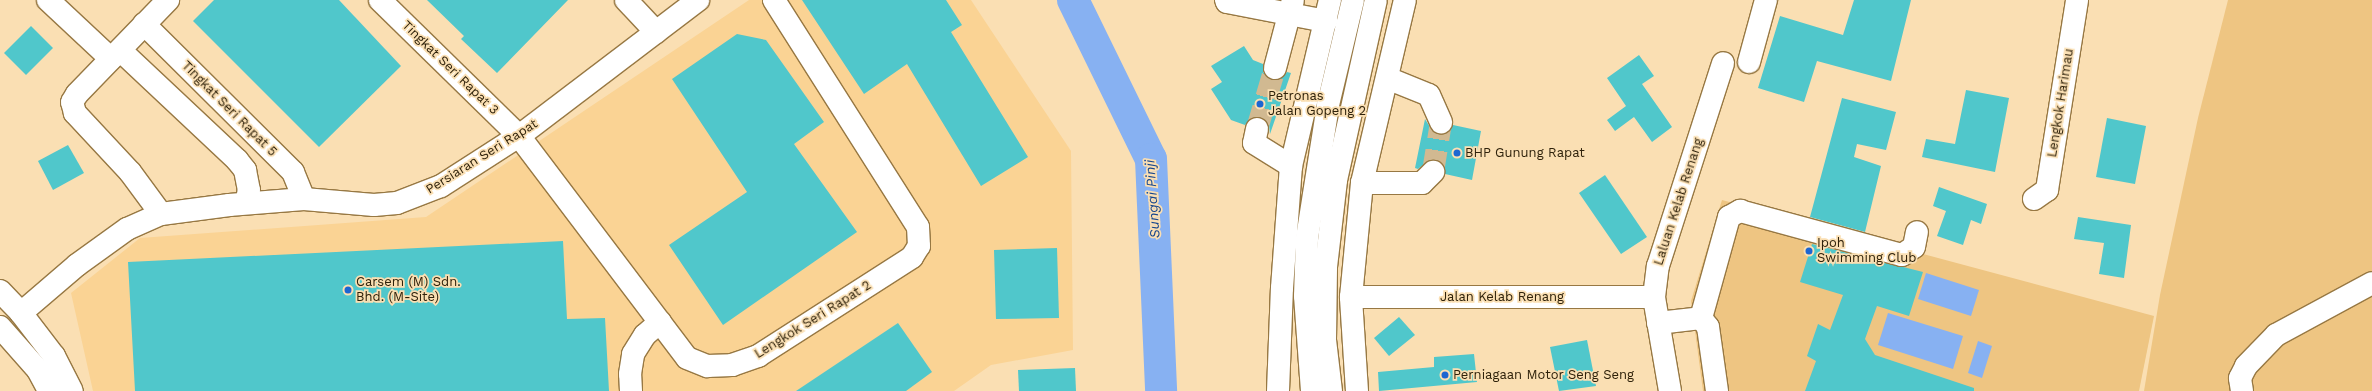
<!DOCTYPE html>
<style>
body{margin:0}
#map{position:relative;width:2372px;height:391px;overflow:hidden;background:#fadfb3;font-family:"Work Sans",sans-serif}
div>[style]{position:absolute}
.built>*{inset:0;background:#fad394}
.green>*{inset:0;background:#eec582}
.water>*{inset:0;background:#87b1f2}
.river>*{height:32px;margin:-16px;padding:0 16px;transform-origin:16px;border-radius:16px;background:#87b1f2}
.building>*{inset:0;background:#50c7cb}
.minor-tunnel>*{height:22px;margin-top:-11px;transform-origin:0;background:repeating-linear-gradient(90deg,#d1b991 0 22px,transparent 0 33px)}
.roads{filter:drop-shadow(1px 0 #977843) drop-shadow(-1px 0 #977843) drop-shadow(0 1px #977843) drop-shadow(0 -1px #977843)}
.minor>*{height:22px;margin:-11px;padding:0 11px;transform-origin:11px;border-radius:11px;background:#fff}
.highway>*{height:22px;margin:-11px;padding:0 11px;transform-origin:11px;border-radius:11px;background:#fff}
.dots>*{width:11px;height:11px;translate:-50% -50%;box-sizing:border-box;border:2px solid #fadfb3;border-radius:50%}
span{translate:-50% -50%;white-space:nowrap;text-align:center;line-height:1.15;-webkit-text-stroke:3.5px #fadfb3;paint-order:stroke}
.street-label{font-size:13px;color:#2f220b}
.poi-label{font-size:13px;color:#2f220b}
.left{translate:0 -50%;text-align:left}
.water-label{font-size:14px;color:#16468d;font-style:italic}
</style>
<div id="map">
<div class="built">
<i style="clip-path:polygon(749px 0,971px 0,1071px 151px,1073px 350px,991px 365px,954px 391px,93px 391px,71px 293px,140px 238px,426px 217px)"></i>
</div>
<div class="green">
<i style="clip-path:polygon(2228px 0,2372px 0,2372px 391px,2144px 391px,2160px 295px,2198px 118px)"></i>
<i style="clip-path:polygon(1722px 200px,2154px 316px,2139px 391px,1703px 391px,1691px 301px)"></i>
</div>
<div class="water">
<i style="clip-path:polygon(1926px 273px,1979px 290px,1971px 316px,1918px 299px)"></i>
<i style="clip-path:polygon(1888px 313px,1963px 336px,1953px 369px,1878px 345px)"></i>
<i style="clip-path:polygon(1978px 341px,1992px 346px,1982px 378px,1968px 373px)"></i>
</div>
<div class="river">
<i style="left:1073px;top:0;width:177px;rotate:63.9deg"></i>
<i style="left:1151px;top:159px;width:232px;rotate:87.5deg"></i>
</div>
<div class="building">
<i style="clip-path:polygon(214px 0,339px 0,401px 66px,319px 147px,193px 21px)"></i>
<i style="clip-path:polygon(427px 0,568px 0,497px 73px,461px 39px,464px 36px)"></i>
<i style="clip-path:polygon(802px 0,946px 0,962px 25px,951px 32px,1028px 157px,981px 186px,907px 64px,864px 94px)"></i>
<i style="clip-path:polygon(1854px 0,1911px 0,1891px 81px,1817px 61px,1804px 102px,1758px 88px,1780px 16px,1843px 35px)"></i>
<i style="clip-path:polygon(31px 26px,53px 48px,26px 75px,4px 53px)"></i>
<i style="clip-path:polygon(737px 34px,766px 40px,824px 122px,794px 144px,857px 232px,723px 325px,669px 245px,747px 192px,672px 79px)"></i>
<i style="clip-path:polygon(1244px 46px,1253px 60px,1263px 64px,1263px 72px,1271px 80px,1279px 80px,1287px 72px,1291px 73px,1270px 134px,1269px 125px,1260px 117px,1253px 117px,1245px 125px,1231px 120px,1211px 89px,1222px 82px,1211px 66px)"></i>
<i style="clip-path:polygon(1639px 55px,1654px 76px,1642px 84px,1672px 127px,1652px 142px,1634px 117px,1615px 131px,1607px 120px,1626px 106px,1607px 78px)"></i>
<i style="clip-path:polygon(1966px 90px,2009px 98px,1995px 172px,1922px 157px,1926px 139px,1955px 144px)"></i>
<i style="clip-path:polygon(1842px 98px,1896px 112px,1886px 150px,1857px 144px,1854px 157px,1881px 166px,1865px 232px,1810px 217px)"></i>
<i style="clip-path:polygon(2107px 118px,2146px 126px,2135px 184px,2096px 177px)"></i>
<i style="clip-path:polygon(1425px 119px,1433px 132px,1439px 134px,1446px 133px,1453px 125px,1481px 131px,1472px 180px,1445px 174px,1442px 163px,1436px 160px,1429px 160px,1418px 169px,1415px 168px)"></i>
<i style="clip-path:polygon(68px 145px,84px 173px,53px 190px,38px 161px)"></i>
<i style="clip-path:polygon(1605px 175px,1647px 237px,1621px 254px,1579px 193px)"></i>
<i style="clip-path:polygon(1939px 187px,1987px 204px,1981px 224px,1971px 220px,1963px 245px,1937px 236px,1946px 211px,1933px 206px)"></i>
<i style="clip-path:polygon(2078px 217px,2131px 225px,2124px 278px,2099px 274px,2104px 243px,2074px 239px)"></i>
<i style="clip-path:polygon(563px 241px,567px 319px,605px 318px,609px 391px,135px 391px,128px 262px)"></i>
<i style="clip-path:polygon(1812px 244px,1923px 272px,1909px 316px,1877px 306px,1865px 339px,1875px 355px,1974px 388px,1974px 391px,1805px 391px,1816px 361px,1807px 356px,1818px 324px,1830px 330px,1843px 295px,1800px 282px)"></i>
<i style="clip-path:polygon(1057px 248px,1059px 318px,996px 319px,994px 250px)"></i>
<i style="clip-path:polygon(1399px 317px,1415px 335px,1389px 356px,1374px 338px)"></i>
<i style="clip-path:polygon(898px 323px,932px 372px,906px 391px,796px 391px)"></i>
<i style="clip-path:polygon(1587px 340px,1596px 386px,1559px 391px,1550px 347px)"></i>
<i style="clip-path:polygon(1474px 354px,1477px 382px,1379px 391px,1378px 372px,1434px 367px,1434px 357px)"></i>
<i style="clip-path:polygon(1075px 368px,1076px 391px,1019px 391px,1018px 370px)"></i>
</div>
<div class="minor-tunnel">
<i style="left:1257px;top:129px;width:64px;rotate:-73.6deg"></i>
<i style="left:1433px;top:172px;width:51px;rotate:-80.9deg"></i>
</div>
<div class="roads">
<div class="minor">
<i style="left:48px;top:0;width:86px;rotate:43.1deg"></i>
<i style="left:380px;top:0;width:194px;rotate:44.4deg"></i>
<i style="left:519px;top:136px;width:278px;rotate:52.9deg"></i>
<i style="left:687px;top:358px;width:22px;rotate:22deg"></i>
<i style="left:707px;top:366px;width:25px;rotate:-2deg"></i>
<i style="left:732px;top:365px;width:28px;rotate:-19deg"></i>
<i style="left:758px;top:356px;width:183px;rotate:-32.7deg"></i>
<i style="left:912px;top:257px;width:13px;rotate:-58deg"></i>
<i style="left:919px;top:246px;width:19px;rotate:-93deg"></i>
<i style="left:918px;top:227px;width:269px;rotate:-122.4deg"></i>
<i style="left:626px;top:0;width:44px;rotate:46.8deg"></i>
<i style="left:1226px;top:0;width:2px;rotate:63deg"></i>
<i style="left:1227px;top:2px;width:101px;rotate:10.9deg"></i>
<i style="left:144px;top:24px;width:210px;rotate:44.8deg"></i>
<i style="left:293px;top:172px;width:29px;rotate:68deg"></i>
<i style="left:120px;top:50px;width:161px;rotate:43.2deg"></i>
<i style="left:237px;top:160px;width:13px;rotate:51deg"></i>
<i style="left:245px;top:170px;width:20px;rotate:79deg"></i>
<i style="left:249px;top:190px;width:13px;rotate:103deg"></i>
<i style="left:1749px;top:62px;width:64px;rotate:-74.7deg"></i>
<i style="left:1275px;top:68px;width:70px;rotate:-75.2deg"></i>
<i style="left:1387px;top:78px;width:45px;rotate:22deg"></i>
<i style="left:1429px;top:95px;width:30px;rotate:66deg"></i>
<i style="left:1257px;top:129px;width:14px;rotate:102deg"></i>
<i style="left:1254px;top:143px;width:44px;rotate:31.9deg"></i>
<i style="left:1362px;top:183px;width:60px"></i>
<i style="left:1422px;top:183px;width:16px;rotate:-45deg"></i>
<i style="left:2034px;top:199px;width:16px;rotate:-35deg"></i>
<i style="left:2047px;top:190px;width:192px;rotate:-81deg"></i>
<i style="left:161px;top:214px;width:52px;rotate:-126.4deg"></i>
<i style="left:130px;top:172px;width:81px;rotate:-133deg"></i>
<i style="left:75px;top:113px;width:11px;rotate:-105deg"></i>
<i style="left:72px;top:102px;width:9px;rotate:-58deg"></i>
<i style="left:77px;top:94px;width:131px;rotate:-45.9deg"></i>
<i style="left:0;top:291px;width:30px;rotate:46deg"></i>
<i style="left:21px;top:313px;width:54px;rotate:52.5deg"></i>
<i style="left:54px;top:356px;width:39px;rotate:63deg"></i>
<i style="left:1351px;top:297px;width:303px"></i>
<i style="left:21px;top:313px;width:74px;rotate:-40.6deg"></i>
<i style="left:77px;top:265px;width:62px;rotate:-35.8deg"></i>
<i style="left:127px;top:229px;width:37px;rotate:-24deg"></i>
<i style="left:161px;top:214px;width:69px;rotate:-7.5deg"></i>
<i style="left:229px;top:205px;width:75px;rotate:-4.6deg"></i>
<i style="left:304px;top:199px;width:70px;rotate:4.9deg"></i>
<i style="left:374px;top:205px;width:23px;rotate:-5deg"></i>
<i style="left:397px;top:203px;width:47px;rotate:-21.1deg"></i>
<i style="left:441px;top:186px;width:93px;rotate:-32.7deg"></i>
<i style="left:519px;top:136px;width:225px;rotate:-37.2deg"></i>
<i style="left:1701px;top:318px;width:105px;rotate:-74.5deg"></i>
<i style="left:1729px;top:217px;width:13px;rotate:-29deg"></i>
<i style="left:1740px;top:211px;width:168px;rotate:15.2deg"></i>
<i style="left:1902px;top:255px;width:14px;rotate:-34deg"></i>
<i style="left:1914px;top:247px;width:15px;rotate:-79deg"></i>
<i style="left:1658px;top:323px;width:43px;rotate:-6.6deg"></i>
<i style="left:1701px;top:318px;width:11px;rotate:52deg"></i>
<i style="left:1708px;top:327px;width:65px;rotate:82deg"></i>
<i style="left:0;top:327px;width:57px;rotate:48.5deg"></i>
<i style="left:38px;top:370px;width:24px;rotate:62deg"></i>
<i style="left:631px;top:391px;width:17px;rotate:-93deg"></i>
<i style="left:630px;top:374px;width:20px;rotate:-81deg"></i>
<i style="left:633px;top:354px;width:22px;rotate:-58deg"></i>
<i style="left:645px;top:335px;width:20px;rotate:-41deg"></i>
<i style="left:1278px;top:391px;width:103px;rotate:-87.8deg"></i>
<i style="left:1282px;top:288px;width:122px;rotate:-85.8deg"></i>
<i style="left:1291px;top:166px;width:171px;rotate:-76.8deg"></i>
<i style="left:1357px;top:391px;width:94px;rotate:-93.7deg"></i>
<i style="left:1351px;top:297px;width:115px;rotate:-84.5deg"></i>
<i style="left:1362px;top:183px;width:188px;rotate:-76.8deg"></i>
<i style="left:1670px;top:391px;width:95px;rotate:-99.7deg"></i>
<i style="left:1654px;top:297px;width:31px;rotate:-83deg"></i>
<i style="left:1658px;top:266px;width:213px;rotate:-72.2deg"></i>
<i style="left:2242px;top:391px;width:13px;rotate:-99deg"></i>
<i style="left:2240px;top:378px;width:13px;rotate:-63deg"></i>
<i style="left:2246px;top:366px;width:43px;rotate:-45.9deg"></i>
<i style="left:2276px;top:335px;width:109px;rotate:-28.4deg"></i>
</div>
<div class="highway">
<i style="left:1312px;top:391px;width:95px;rotate:-94.2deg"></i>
<i style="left:1305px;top:296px;width:58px;rotate:-88deg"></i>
<i style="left:1307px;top:238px;width:135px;rotate:-81deg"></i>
<i style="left:1328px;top:105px;width:108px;rotate:-76.6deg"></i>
<i style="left:1331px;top:391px;width:51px;rotate:-96.7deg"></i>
<i style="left:1325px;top:340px;width:73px;rotate:-89.2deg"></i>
<i style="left:1326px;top:267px;width:88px;rotate:-83.4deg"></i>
<i style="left:1336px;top:180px;width:184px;rotate:-77.5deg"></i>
</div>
</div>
<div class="dots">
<i style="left:1260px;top:104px;background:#1d66d1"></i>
<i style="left:1457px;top:153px;background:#1d66d1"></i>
<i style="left:1809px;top:251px;background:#1d66d1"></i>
<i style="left:348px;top:290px;background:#1d66d1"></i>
<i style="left:1445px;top:375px;background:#1d66d1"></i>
</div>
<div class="street-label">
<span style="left:450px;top:68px;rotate:44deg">Tingkat Seri Rapat 3</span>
<span style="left:2061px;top:103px;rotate:-81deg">Lengkok Harimau</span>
<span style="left:229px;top:109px;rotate:45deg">Tingkat Seri Rapat 5</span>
<span style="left:482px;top:157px;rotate:-32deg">Persiaran Seri Rapat</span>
<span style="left:1679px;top:202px;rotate:-72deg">Laluan Kelab Renang</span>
<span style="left:1502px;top:297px">Jalan Kelab Renang</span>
<span style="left:813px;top:320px;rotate:-32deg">Lengkok Seri Rapat 2</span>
</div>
<div class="poi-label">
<span class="left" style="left:1268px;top:104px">Petronas<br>Jalan Gopeng 2</span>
<span class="left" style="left:1465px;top:153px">BHP Gunung Rapat</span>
<span class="left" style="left:1817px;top:251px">Ipoh<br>Swimming Club</span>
<span class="left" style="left:356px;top:290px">Carsem (M) Sdn.<br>Bhd. (M-Site)</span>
<span class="left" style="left:1453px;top:375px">Perniagaan Motor Seng Seng</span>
</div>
<div class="water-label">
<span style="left:1152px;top:199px;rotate:-94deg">Sungai Pinji</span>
</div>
</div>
